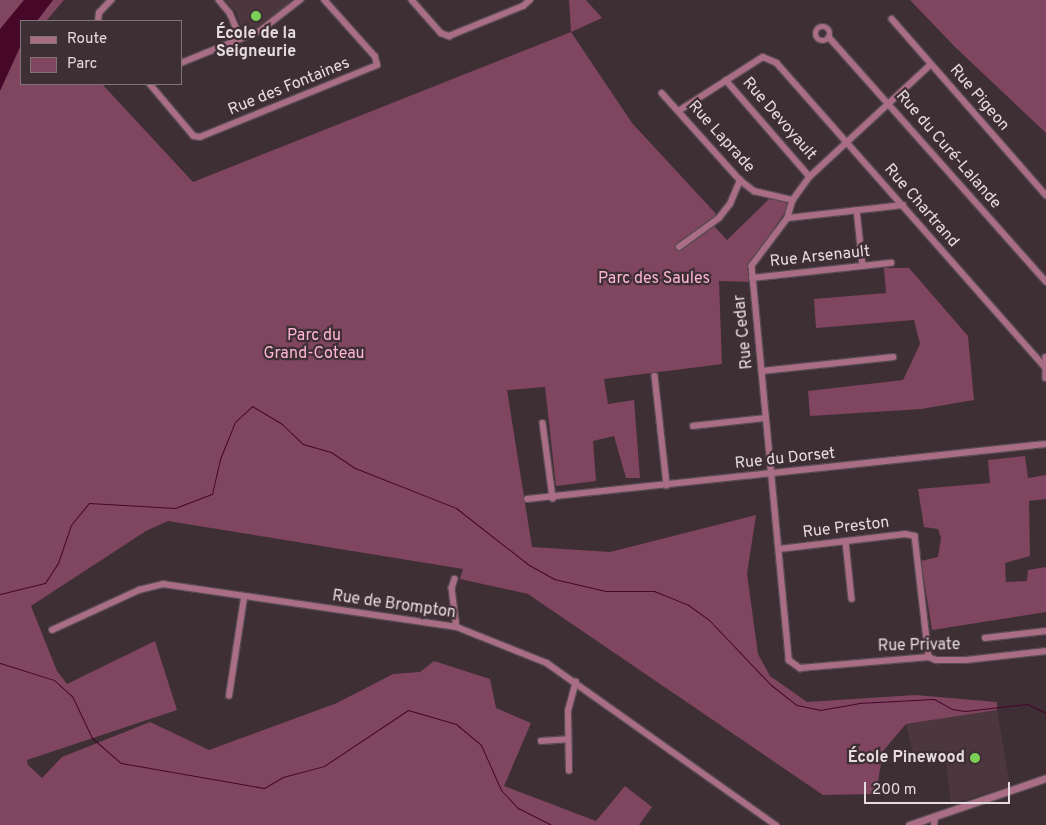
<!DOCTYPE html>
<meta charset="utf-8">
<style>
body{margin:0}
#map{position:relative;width:1046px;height:825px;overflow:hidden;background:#3e2f35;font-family:Overpass,sans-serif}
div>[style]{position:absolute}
.built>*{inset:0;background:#4d373f}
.green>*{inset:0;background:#80455f}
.water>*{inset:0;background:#460729}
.stream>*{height:1px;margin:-0.5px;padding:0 0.5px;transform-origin:0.5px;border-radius:0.5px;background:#460729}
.roads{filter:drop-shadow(1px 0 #594b50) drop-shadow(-1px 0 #594b50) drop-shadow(0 1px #594b50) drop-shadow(0 -1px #594b50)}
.minor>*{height:5.5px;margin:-2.75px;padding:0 2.75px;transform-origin:2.75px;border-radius:2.75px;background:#a96d86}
.minor>.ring{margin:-2.75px;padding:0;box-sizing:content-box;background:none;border:5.5px solid #a96d86;border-radius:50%}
.tertiary>*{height:7px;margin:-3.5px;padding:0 3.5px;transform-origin:3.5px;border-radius:3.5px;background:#a96d86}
.dots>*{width:14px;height:14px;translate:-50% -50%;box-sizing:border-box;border:2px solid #3e2f35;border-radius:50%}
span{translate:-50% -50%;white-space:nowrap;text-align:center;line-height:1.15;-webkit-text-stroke:4.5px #3e2f35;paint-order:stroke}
.poi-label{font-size:16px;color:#e6dcdf;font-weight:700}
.right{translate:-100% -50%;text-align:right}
.street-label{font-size:16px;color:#e6dcdf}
.park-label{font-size:16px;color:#ffb6d3}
.legend{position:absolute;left:20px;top:20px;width:162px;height:65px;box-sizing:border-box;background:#3e2f35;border:1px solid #817479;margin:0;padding:6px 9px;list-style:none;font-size:15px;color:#e6dcdf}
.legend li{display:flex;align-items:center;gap:10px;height:25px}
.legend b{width:25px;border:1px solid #817479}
.scale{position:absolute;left:864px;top:782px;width:146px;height:22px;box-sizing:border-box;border:2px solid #e6dcdf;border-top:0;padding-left:6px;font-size:15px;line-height:18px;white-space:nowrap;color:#e6dcdf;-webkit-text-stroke:4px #3e2f35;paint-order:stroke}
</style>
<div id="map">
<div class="built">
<i style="clip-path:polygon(225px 0,293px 0,264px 24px,247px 32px,242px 30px,237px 13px)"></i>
<i style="clip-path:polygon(997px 710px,1010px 786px,951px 804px,945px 755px,915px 761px,906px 724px)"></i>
</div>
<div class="green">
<i style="clip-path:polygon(0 0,64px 0,46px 21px,21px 21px,21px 84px,102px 84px,193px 182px,571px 32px,569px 0,586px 0,602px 18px,571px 32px,632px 123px,718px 216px,713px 225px,727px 240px,769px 199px,792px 202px,747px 268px,752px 282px,719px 281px,722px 364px,604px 379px,608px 404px,634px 400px,640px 478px,626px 478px,614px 436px,593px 441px,596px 481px,556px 486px,545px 387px,507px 390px,532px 547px,610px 552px,756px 515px,747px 574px,758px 654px,770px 676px,807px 702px,915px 695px,997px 702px,997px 710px,906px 724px,883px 751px,876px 794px,823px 795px,528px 594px,460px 579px,463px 569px,168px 521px,146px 531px,31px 606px,57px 671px,67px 684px,155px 641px,177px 710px,27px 760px,28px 765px,42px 778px,62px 757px,150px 722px,209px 750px,337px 703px,393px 674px,420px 672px,434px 661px,490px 679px,496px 708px,531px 723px,504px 786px,596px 821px,625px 786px,652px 807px,639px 825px,0 825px)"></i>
<i style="clip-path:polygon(910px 0,1046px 0,1046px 133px,955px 47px)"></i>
<i style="clip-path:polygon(884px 268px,909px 268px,968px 336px,974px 400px,921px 409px,810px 416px,808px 391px,903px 380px,920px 344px,914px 320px,816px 328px,814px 299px,886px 293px)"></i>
<i style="clip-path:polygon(1025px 456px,1028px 478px,1046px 475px,1046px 499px,1029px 501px,1030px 556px,1005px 563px,1006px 582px,1027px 581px,1028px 570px,1046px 567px,1046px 612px,932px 630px,921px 561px,938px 557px,941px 538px,938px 529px,924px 527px,918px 489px,990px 483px,988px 460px)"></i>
</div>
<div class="water">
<i style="clip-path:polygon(24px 0,53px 0,37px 21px,21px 21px,21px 45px,0 91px,0 29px)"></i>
</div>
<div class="stream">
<i style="left:0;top:594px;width:46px;rotate:-13.7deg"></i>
<i style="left:45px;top:583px;width:24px;rotate:-57deg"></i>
<i style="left:58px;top:563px;width:40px;rotate:-71.1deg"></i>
<i style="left:71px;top:525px;width:28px;rotate:-51deg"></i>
<i style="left:89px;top:503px;width:86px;rotate:3.3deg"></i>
<i style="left:175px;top:508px;width:40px;rotate:-21deg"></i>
<i style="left:212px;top:494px;width:36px;rotate:-77deg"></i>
<i style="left:220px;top:459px;width:40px;rotate:-68deg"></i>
<i style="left:235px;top:422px;width:23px;rotate:-43deg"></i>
<i style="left:252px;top:406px;width:35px;rotate:31deg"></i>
<i style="left:282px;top:424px;width:29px;rotate:44deg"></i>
<i style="left:303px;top:444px;width:29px;rotate:16deg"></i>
<i style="left:331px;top:452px;width:29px;rotate:34deg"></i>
<i style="left:355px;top:468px;width:109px;rotate:21.6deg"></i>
<i style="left:456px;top:508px;width:93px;rotate:38deg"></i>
<i style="left:529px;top:565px;width:29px;rotate:29deg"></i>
<i style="left:554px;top:579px;width:53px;rotate:13deg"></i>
<i style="left:606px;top:591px;width:48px"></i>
<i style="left:654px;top:591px;width:35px;rotate:22deg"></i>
<i style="left:687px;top:604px;width:27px;rotate:36deg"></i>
<i style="left:709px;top:620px;width:90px;rotate:46.4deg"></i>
<i style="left:771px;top:685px;width:33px;rotate:38deg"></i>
<i style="left:797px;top:705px;width:24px;rotate:12deg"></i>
<i style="left:820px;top:710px;width:39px;rotate:-10deg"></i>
<i style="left:858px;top:703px;width:76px;rotate:-3deg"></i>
<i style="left:934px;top:699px;width:21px;rotate:29deg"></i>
<i style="left:952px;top:709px;width:13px;rotate:9deg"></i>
<i style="left:965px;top:711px;width:62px;rotate:-6.4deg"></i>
<i style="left:1027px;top:704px;width:21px;rotate:25deg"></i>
<i style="left:0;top:663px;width:57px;rotate:17.5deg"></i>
<i style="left:54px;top:680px;width:24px;rotate:42deg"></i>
<i style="left:72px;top:696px;width:47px;rotate:64.5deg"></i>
<i style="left:92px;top:738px;width:38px;rotate:41deg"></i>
<i style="left:121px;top:763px;width:145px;rotate:9.9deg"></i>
<i style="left:264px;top:788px;width:22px;rotate:-30deg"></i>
<i style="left:283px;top:777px;width:42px;rotate:-15deg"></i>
<i style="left:324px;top:766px;width:101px;rotate:-33.7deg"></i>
<i style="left:408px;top:710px;width:50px;rotate:16.3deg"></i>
<i style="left:456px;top:724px;width:33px;rotate:40deg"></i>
<i style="left:481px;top:745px;width:49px;rotate:66deg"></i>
<i style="left:501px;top:790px;width:25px;rotate:47deg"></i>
<i style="left:518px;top:808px;width:37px;rotate:27deg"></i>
</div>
<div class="roads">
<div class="minor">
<i style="left:219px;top:0;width:17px;rotate:50deg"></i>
<i style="left:230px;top:13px;width:28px;rotate:67deg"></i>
<i style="left:412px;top:0;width:44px;rotate:48.7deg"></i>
<i style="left:441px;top:33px;width:9px;rotate:21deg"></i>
<i style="left:449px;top:36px;width:80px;rotate:-22.1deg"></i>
<i style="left:523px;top:6px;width:9px;rotate:-41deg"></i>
<i style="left:892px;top:19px;width:234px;rotate:48.8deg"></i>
<i style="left:98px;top:21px;width:8px;rotate:-83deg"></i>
<i style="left:99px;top:13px;width:18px;rotate:-47deg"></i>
<i class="ring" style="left:816px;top:27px;width:8.5px;height:8.5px"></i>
<i style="left:829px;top:37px;width:327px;rotate:48.4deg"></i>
<i style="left:181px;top:63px;width:85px;rotate:-22.1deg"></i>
<i style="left:260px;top:31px;width:51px;rotate:-37.8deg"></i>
<i style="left:931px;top:65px;width:165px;rotate:137.2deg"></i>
<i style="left:810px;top:177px;width:29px;rotate:126deg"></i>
<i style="left:793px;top:200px;width:19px;rotate:106deg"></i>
<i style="left:788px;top:218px;width:60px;rotate:126.9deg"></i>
<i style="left:752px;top:266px;width:396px;rotate:84.6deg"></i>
<i style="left:789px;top:660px;width:14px;rotate:36deg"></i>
<i style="left:800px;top:668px;width:129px;rotate:-4.9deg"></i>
<i style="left:929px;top:657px;width:8px;rotate:23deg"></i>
<i style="left:936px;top:660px;width:30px"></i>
<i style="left:966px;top:660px;width:81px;rotate:-6.4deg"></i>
<i style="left:726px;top:80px;width:128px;rotate:49.1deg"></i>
<i style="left:150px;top:84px;width:68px;rotate:49.8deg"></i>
<i style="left:194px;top:136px;width:6px;rotate:9deg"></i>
<i style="left:200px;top:137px;width:191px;rotate:-22.1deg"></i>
<i style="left:377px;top:65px;width:8px;rotate:-104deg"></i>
<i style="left:375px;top:57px;width:76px;rotate:-131.8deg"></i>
<i style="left:662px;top:93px;width:117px;rotate:48.1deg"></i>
<i style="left:740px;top:180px;width:18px;rotate:38deg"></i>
<i style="left:754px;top:191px;width:40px;rotate:13deg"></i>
<i style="left:680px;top:110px;width:98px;rotate:-32.6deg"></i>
<i style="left:763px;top:57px;width:15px;rotate:23deg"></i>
<i style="left:777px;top:63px;width:405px;rotate:48.6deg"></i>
<i style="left:857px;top:210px;width:56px;rotate:83.9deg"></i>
<i style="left:788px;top:218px;width:116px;rotate:-6.4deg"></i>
<i style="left:679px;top:247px;width:49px;rotate:-35.9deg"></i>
<i style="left:719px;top:218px;width:18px;rotate:-52deg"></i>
<i style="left:730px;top:204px;width:26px;rotate:-67deg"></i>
<i style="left:752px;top:278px;width:140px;rotate:-6.2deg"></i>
<i style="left:1046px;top:357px;width:21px;rotate:90deg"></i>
<i style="left:762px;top:371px;width:132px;rotate:-6.1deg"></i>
<i style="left:655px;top:376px;width:110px;rotate:83.7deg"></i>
<i style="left:543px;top:423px;width:76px;rotate:82.4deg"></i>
<i style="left:693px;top:426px;width:73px;rotate:-6.3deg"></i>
<i style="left:527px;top:499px;width:522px;rotate:-6.05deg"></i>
<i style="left:846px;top:542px;width:57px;rotate:84deg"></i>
<i style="left:779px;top:549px;width:127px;rotate:-6.8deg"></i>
<i style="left:905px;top:534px;width:10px;rotate:11deg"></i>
<i style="left:915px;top:536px;width:122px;rotate:83.4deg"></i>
<i style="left:455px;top:579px;width:9px;rotate:108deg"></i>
<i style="left:452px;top:588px;width:39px;rotate:83deg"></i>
<i style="left:52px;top:630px;width:96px;rotate:-24.7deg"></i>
<i style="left:139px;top:590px;width:25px;rotate:-14deg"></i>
<i style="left:163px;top:584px;width:297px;rotate:8.3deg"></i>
<i style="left:457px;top:627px;width:97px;rotate:21.8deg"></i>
<i style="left:547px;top:663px;width:281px;rotate:35.3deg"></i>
<i style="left:985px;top:638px;width:61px;rotate:-6.5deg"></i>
<i style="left:229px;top:696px;width:99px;rotate:-81.3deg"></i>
<i style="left:541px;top:741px;width:26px;rotate:-4deg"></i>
<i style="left:569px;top:771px;width:60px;rotate:-91deg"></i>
<i style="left:568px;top:711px;width:30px;rotate:-75deg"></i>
<i style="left:934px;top:825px;width:8px;rotate:-83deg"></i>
</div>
<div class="tertiary">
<i style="left:909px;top:825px;width:145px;rotate:-18.9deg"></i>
</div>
</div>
<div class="dots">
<i style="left:256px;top:16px;background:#7ad156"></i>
<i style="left:975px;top:758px;background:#7ad156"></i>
</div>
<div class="poi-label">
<span style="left:256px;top:43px">École de la<br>Seigneurie</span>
<span class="right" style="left:965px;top:758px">École Pinewood</span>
</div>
<div class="street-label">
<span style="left:289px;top:87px;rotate:-22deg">Rue des Fontaines</span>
<span style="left:979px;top:98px;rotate:49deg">Rue Pigeon</span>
<span style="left:779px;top:119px;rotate:49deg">Rue Devoyault</span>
<span style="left:721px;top:137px;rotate:48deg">Rue Laprade</span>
<span style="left:948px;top:150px;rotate:49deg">Rue du Curé-Lalande</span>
<span style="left:921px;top:206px;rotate:49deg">Rue Chartrand</span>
<span style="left:820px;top:257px;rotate:-6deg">Rue Arsenault</span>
<span style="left:744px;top:332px;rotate:-96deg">Rue Cedar</span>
<span style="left:785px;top:459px;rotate:-6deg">Rue du Dorset</span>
<span style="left:846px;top:528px;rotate:-7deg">Rue Preston</span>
<span style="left:394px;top:605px;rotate:8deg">Rue de Brompton</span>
<span style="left:919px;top:646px;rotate:-1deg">Rue Private</span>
</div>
<div class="park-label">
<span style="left:654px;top:279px">Parc des Saules</span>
<span style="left:314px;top:345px">Parc du<br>Grand-Coteau</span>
</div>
<ul class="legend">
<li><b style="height:6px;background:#a96d86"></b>Route</li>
<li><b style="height:14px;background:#80455f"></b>Parc</li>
</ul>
<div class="scale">200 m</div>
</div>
